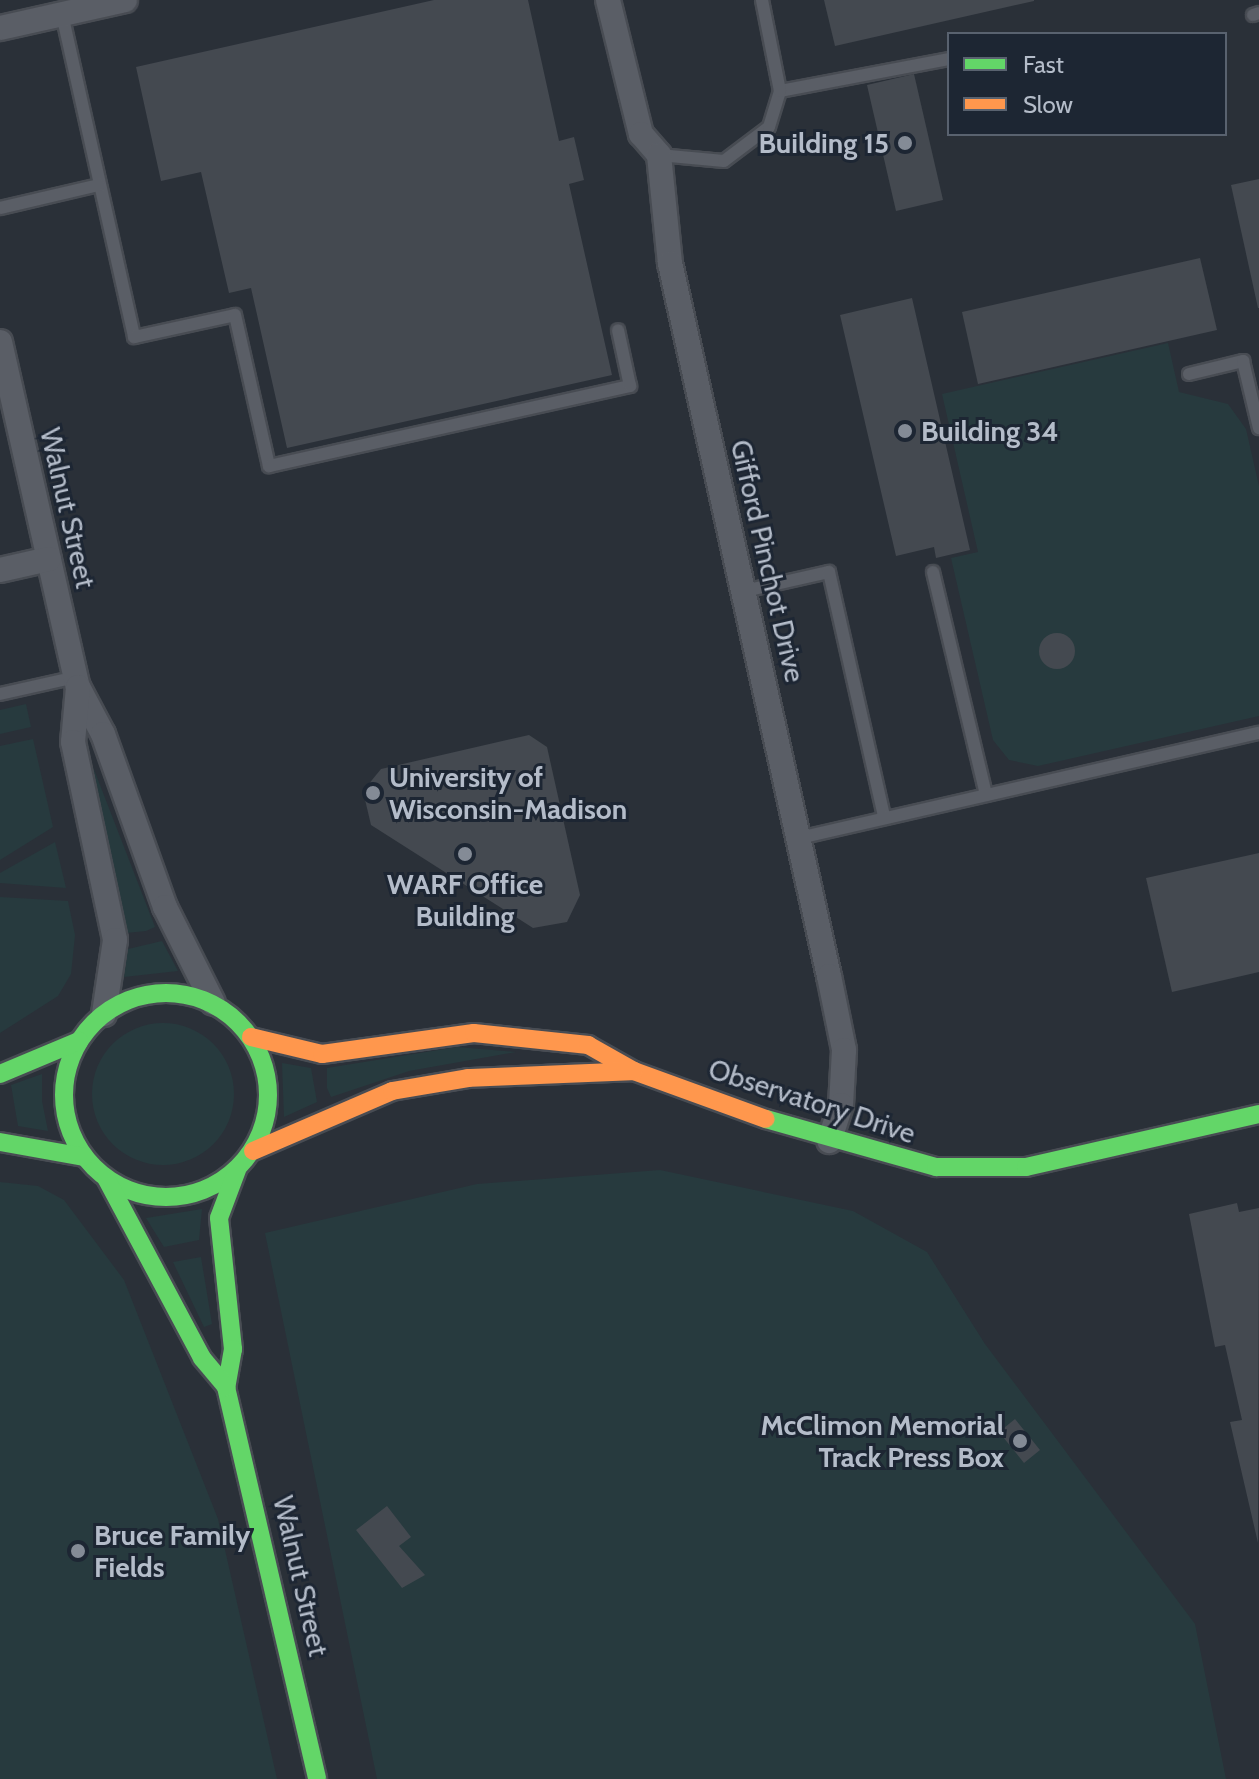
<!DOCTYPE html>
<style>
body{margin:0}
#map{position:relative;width:1259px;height:1779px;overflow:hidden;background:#2a3038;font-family:Cabin,sans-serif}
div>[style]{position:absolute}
.green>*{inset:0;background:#273a3e}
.round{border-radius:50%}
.building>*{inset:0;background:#444950}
.roads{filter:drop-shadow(2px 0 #484c53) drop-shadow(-2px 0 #484c53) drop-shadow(0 2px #484c53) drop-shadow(0 -2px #484c53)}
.lane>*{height:12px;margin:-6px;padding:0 6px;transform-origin:6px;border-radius:6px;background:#5a5e66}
.street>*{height:24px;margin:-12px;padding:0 12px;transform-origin:12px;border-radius:12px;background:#5a5e66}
.fast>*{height:18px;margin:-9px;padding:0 9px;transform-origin:9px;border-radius:9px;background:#63d668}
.fast>.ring{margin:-9px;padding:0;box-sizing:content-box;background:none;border:18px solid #63d668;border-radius:50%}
.slow>*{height:18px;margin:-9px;padding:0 9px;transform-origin:9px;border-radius:9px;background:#ff974d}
.dots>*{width:22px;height:22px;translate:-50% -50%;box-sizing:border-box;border:4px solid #1d2633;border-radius:50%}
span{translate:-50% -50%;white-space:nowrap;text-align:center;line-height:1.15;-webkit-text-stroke:6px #1d2633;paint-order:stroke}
.poi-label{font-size:28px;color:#b4bcc9;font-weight:700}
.right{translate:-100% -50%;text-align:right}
.left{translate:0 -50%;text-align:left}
.street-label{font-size:28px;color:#b4bcc9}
.legend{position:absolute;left:947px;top:32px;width:280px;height:104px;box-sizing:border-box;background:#1d2633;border:2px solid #59626f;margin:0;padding:10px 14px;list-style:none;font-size:24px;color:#b4bcc9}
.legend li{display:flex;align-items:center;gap:16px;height:40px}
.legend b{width:40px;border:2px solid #59626f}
</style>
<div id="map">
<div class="green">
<i style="clip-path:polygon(1168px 343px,1179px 392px,1228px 404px,1246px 429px,1259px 486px,1259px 716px,1038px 766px,1009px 760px,993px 740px,951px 558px,978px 552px,942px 394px)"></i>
<i style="clip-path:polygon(26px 704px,31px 727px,0 734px,0 710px)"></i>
<i style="clip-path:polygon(33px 739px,53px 827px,0 860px,0 746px)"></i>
<i style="clip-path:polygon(93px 767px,155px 927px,146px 931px,126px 933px)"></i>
<i style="clip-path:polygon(55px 842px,66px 888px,0 883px,0 873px)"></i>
<i style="clip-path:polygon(0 897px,68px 901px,75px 935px,71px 974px,58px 996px,0 1033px)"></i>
<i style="clip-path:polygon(162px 941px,178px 971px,124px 977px,128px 949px)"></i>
<i class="round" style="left:92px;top:1023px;width:142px;height:142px"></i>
<i style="clip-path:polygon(457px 1047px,516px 1052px,409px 1071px,331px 1097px,327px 1088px,327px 1068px)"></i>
<i style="clip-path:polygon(282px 1063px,311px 1068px,317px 1102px,284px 1117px)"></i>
<i style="clip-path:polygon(42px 1074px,42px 1101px,48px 1131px,18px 1126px,11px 1085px)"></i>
<i style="clip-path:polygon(660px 1170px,853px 1211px,927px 1252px,985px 1344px,1195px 1624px,1226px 1779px,377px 1779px,265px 1233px,477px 1184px)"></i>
<i style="clip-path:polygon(0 1182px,38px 1186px,64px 1200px,124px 1280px,218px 1519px,277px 1779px,0 1779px)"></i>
<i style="clip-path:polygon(202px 1209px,199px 1240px,164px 1247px,146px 1218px)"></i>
<i style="clip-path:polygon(201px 1257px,212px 1324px,204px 1327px,173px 1262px)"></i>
</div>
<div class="building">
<i style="clip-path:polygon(434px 0,528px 0,559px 141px,574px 137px,584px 180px,569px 184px,612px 375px,287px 448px,251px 288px,229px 293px,201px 172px,161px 181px,136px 67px)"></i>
<i style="clip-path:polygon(824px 0,1034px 0,1034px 1px,835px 46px)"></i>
<i style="clip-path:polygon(914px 74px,943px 200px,896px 211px,867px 85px)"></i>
<i style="clip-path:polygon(1259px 179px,1259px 308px,1258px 308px,1231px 185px)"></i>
<i style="clip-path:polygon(1200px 258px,1217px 330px,978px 384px,962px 312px)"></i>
<i style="clip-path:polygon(912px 298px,970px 550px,936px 558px,934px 547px,896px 556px,840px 315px)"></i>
<i class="round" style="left:1039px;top:633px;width:36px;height:36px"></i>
<i style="clip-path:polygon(529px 735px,547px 747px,580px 895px,567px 922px,533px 928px,371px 825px,363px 791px,381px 769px)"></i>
<i style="clip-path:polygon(1259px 853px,1259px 972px,1172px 992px,1146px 878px)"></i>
<i style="clip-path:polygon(1237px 1203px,1239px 1212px,1259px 1208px,1258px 1543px,1230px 1422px,1242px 1420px,1225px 1345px,1215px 1347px,1189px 1214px)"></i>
<i style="clip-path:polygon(1015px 1419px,1040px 1450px,1024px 1463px,999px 1432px)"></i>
<i style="clip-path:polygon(387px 1506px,411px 1537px,399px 1546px,425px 1575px,402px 1588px,356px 1530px)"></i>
</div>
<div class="roads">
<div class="lane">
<i style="left:62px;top:14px;width:331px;rotate:77.4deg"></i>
<i style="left:134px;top:337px;width:103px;rotate:-12.3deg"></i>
<i style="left:235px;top:315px;width:155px;rotate:77.3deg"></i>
<i style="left:269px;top:466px;width:370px;rotate:-12.5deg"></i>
<i style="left:630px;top:386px;width:57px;rotate:-102.1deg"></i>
<i style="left:1253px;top:15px;width:6px;rotate:-18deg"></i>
<i style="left:780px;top:91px;width:172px;rotate:-10.7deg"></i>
<i style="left:659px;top:155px;width:65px;rotate:5.3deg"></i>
<i style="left:724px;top:161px;width:56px;rotate:-37.1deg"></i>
<i style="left:769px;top:127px;width:38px;rotate:-73deg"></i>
<i style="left:780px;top:91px;width:93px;rotate:-101.2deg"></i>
<i style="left:0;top:208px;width:102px;rotate:-13.1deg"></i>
<i style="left:1189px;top:374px;width:56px;rotate:-13.5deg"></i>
<i style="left:1243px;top:361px;width:69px;rotate:76.6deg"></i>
<i style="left:933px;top:572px;width:229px;rotate:76.6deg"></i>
<i style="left:744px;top:591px;width:87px;rotate:-12.6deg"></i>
<i style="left:829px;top:572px;width:251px;rotate:77.3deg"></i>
<i style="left:0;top:694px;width:78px;rotate:-12.6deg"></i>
<i style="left:799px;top:838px;width:472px;rotate:-12.9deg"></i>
</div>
<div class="street">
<i style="left:608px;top:0;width:138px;rotate:76.2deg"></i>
<i style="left:641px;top:134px;width:28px;rotate:49deg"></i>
<i style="left:659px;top:155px;width:109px;rotate:84.2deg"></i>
<i style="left:670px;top:263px;width:731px;rotate:77.43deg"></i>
<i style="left:829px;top:976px;width:76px;rotate:78.5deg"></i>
<i style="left:844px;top:1050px;width:55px;rotate:93.1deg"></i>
<i style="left:841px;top:1105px;width:38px;rotate:108deg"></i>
<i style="left:0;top:28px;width:128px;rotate:-12.6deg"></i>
<i style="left:0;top:342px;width:354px;rotate:77.3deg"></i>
<i style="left:78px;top:687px;width:53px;rotate:62deg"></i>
<i style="left:103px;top:734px;width:184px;rotate:70.3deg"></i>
<i style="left:165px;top:907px;width:107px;rotate:63.4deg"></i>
<i style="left:0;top:570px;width:50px;rotate:-12.7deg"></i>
<i style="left:78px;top:687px;width:55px;rotate:95.2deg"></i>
<i style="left:73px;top:742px;width:202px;rotate:78deg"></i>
<i style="left:115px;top:940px;width:75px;rotate:98.5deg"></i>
</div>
<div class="fast">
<i class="ring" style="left:64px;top:993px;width:186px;height:186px"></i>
<i style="left:0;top:1074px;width:86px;rotate:-22.7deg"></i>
<i style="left:766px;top:1119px;width:177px;rotate:15.8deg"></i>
<i style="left:936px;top:1167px;width:90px"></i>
<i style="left:1026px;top:1167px;width:239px;rotate:-12.8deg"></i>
<i style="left:0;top:1142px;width:85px;rotate:10.1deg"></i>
<i style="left:237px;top:1170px;width:51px;rotate:110.6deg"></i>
<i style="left:219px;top:1218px;width:132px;rotate:83.9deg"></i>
<i style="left:233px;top:1349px;width:39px;rotate:100deg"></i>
<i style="left:226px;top:1387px;width:402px;rotate:76.9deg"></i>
<i style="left:106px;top:1178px;width:204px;rotate:61.9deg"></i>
<i style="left:202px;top:1358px;width:38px;rotate:50deg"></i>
</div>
<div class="slow">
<i style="left:251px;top:1037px;width:73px;rotate:13.5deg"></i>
<i style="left:322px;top:1054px;width:153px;rotate:-7.9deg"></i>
<i style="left:474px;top:1033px;width:115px;rotate:6deg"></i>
<i style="left:588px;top:1045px;width:53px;rotate:29.5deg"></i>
<i style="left:634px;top:1071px;width:140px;rotate:20deg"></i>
<i style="left:253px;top:1151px;width:151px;rotate:-23.3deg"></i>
<i style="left:392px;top:1091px;width:77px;rotate:-9.7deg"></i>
<i style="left:468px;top:1078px;width:166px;rotate:-2.4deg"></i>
</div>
</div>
<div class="dots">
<i style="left:905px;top:143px;background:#848b96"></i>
<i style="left:905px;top:431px;background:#848b96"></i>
<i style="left:373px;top:793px;background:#848b96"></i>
<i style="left:465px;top:854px;background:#848b96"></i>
<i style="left:1020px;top:1441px;background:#848b96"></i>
<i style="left:78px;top:1551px;background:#848b96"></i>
</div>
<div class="poi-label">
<span class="right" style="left:889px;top:143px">Building 15</span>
<span class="left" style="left:921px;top:431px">Building 34</span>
<span class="left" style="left:389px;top:793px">University of<br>Wisconsin-Madison</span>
<span style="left:465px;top:900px">WARF Office<br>Building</span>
<span class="right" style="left:1004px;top:1441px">McClimon Memorial<br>Track Press Box</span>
<span class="left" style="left:94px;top:1551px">Bruce Family<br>Fields</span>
</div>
<div class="street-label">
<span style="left:68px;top:508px;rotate:77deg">Walnut Street</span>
<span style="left:768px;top:561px;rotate:77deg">Gifford Pinchot Drive</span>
<span style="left:812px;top:1101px;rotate:18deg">Observatory Drive</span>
<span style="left:301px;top:1576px;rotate:77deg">Walnut Street</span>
</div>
<ul class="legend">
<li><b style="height:10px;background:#63d668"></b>Fast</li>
<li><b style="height:10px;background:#ff974d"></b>Slow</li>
</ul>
</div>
